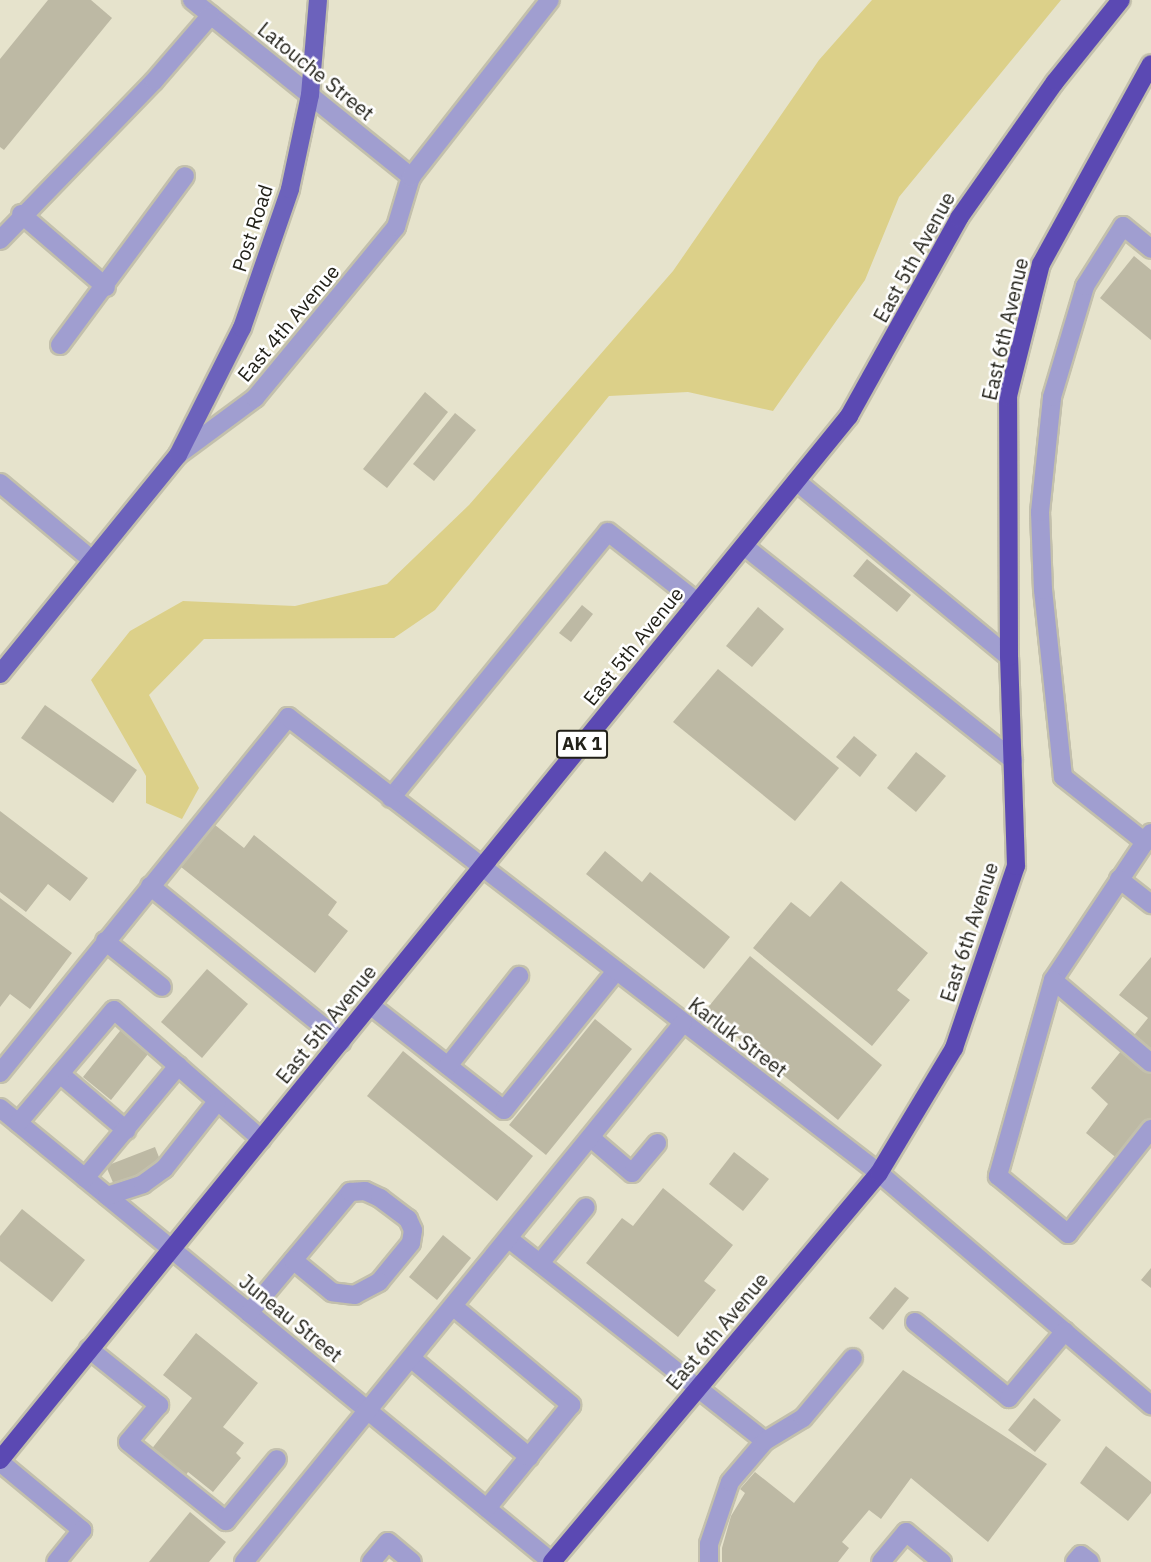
<!DOCTYPE html>
<style>
body{margin:0}
#map{position:relative;width:1151px;height:1562px;overflow:hidden;background:#e6e3cc;font-family:"IBM Plex Sans",sans-serif}
div>[style]{position:absolute}
.green>*{inset:0;background:#dcd089}
.building>*{inset:0;background:#bdb9a4}
.roads{filter:drop-shadow(2px 0 #c3c0ac) drop-shadow(-2px 0 #c3c0ac) drop-shadow(0 2px #c3c0ac) drop-shadow(0 -2px #c3c0ac)}
.minor>*{height:18px;margin:-9px;padding:0 9px;transform-origin:9px;border-radius:9px;background:#a09ed0}
.major>*{height:18px;margin:-9px;padding:0 9px;transform-origin:9px;border-radius:9px;background:#6c62bc}
.highway>*{height:18px;margin:-9px;padding:0 9px;transform-origin:9px;border-radius:9px;background:#5b49b3}
span{translate:-50% -50%;white-space:nowrap;text-align:center;line-height:1.15;-webkit-text-stroke:5px #fff;paint-order:stroke}
.shield-label span{padding:2px 4px;background:#fff;border:2px solid;border-radius:4px;-webkit-text-stroke-width:0}
.shield-label{font-size:18px;color:#222119;font-weight:700}
.street-label{font-size:20px;color:#222119}
</style>
<div id="map">
<div class="green">
<i style="clip-path:polygon(872px 0,1061px 0,899px 197px,865px 280px,773px 411px,688px 392px,609px 396px,435px 610px,394px 638px,204px 639px,149px 695px,199px 788px,182px 819px,146px 803px,146px 776px,91px 680px,130px 631px,183px 601px,295px 606px,387px 584px,469px 505px,673px 271px,819px 60px)"></i>
</div>
<div class="building">
<i style="clip-path:polygon(48px 0,91px 0,112px 18px,4px 150px,0 147px,0 59px)"></i>
<i style="clip-path:polygon(1134px 256px,1151px 270px,1151px 340px,1100px 298px)"></i>
<i style="clip-path:polygon(425px 392px,448px 412px,387px 488px,363px 469px)"></i>
<i style="clip-path:polygon(455px 413px,476px 430px,434px 481px,413px 464px)"></i>
<i style="clip-path:polygon(867px 559px,911px 595px,897px 612px,853px 576px)"></i>
<i style="clip-path:polygon(582px 605px,593px 614px,571px 642px,559px 633px)"></i>
<i style="clip-path:polygon(758px 607px,784px 629px,752px 667px,726px 646px)"></i>
<i style="clip-path:polygon(718px 669px,839px 768px,795px 821px,673px 722px)"></i>
<i style="clip-path:polygon(45px 705px,137px 770px,113px 803px,21px 738px)"></i>
<i style="clip-path:polygon(854px 736px,877px 755px,860px 777px,836px 757px)"></i>
<i style="clip-path:polygon(916px 752px,946px 776px,916px 812px,887px 788px)"></i>
<i style="clip-path:polygon(0 811px,88px 878px,70px 901px,48px 884px,26px 912px,0 892px)"></i>
<i style="clip-path:polygon(215px 825px,244px 848px,254px 835px,337px 902px,328px 915px,348px 931px,315px 973px,181px 867px)"></i>
<i style="clip-path:polygon(605px 851px,642px 882px,650px 872px,730px 937px,704px 969px,586px 874px)"></i>
<i style="clip-path:polygon(841px 881px,928px 953px,897px 990px,910px 1000px,872px 1046px,753px 948px,791px 902px,810px 917px)"></i>
<i style="clip-path:polygon(0 898px,72px 953px,30px 1009px,10px 994px,0 1007px)"></i>
<i style="clip-path:polygon(750px 956px,882px 1065px,838px 1120px,705px 1011px)"></i>
<i style="clip-path:polygon(1151px 957px,1151px 1141px,1130px 1169px,1086px 1133px,1108px 1104px,1091px 1088px,1148px 1018px,1119px 995px)"></i>
<i style="clip-path:polygon(207px 969px,248px 1004px,202px 1058px,161px 1022px)"></i>
<i style="clip-path:polygon(595px 1019px,632px 1049px,546px 1155px,509px 1125px)"></i>
<i style="clip-path:polygon(124px 1026px,152px 1049px,111px 1100px,83px 1077px)"></i>
<i style="clip-path:polygon(403px 1051px,533px 1156px,497px 1201px,367px 1096px)"></i>
<i style="clip-path:polygon(155px 1147px,162px 1165px,114px 1185px,106px 1166px)"></i>
<i style="clip-path:polygon(734px 1152px,769px 1179px,743px 1211px,709px 1184px)"></i>
<i style="clip-path:polygon(663px 1188px,733px 1245px,704px 1281px,716px 1290px,678px 1337px,586px 1263px,622px 1218px,633px 1226px)"></i>
<i style="clip-path:polygon(22px 1209px,85px 1260px,52px 1302px,0 1261px,0 1236px)"></i>
<i style="clip-path:polygon(443px 1235px,471px 1258px,437px 1300px,409px 1277px)"></i>
<i style="clip-path:polygon(1151px 1268px,1151px 1288px,1141px 1280px)"></i>
<i style="clip-path:polygon(895px 1287px,909px 1298px,883px 1330px,869px 1318px)"></i>
<i style="clip-path:polygon(196px 1333px,258px 1383px,223px 1427px,244px 1443px,236px 1453px,241px 1458px,213px 1492px,188px 1472px,184px 1478px,150px 1451px,192px 1398px,163px 1375px)"></i>
<i style="clip-path:polygon(903px 1370px,1047px 1464px,988px 1542px,911px 1478px,881px 1519px,869px 1510px,842px 1542px,849px 1548px,838px 1562px,722px 1562px,722px 1548px,731px 1516px,745px 1493px,740px 1489px,755px 1472px,794px 1503px)"></i>
<i style="clip-path:polygon(1034px 1398px,1061px 1420px,1035px 1452px,1008px 1430px)"></i>
<i style="clip-path:polygon(1106px 1446px,1151px 1482px,1151px 1493px,1128px 1521px,1080px 1483px)"></i>
<i style="clip-path:polygon(190px 1512px,226px 1542px,209px 1562px,149px 1562px)"></i>
</div>
<div class="roads">
<div class="minor">
<i style="left:192px;top:0;width:282px;rotate:38.9deg"></i>
<i style="left:21px;top:214px;width:112px;rotate:40.7deg"></i>
<i style="left:0;top:240px;width:221px;rotate:-45.9deg"></i>
<i style="left:154px;top:81px;width:87px;rotate:-49.2deg"></i>
<i style="left:60px;top:345px;width:210px;rotate:-53.5deg"></i>
<i style="left:178px;top:455px;width:96px;rotate:-36.5deg"></i>
<i style="left:255px;top:398px;width:222px;rotate:-50.5deg"></i>
<i style="left:396px;top:227px;width:52px;rotate:-73.3deg"></i>
<i style="left:411px;top:177px;width:225px;rotate:-51.9deg"></i>
<i style="left:796px;top:481px;width:276px;rotate:39.6deg"></i>
<i style="left:0;top:483px;width:120px;rotate:39.9deg"></i>
<i style="left:744px;top:546px;width:344px;rotate:38.5deg"></i>
<i style="left:391px;top:798px;width:343px;rotate:-50.8deg"></i>
<i style="left:608px;top:532px;width:113px;rotate:38.2deg"></i>
<i style="left:1151px;top:833px;width:177px;rotate:123.7deg"></i>
<i style="left:1053px;top:980px;width:204px;rotate:105.7deg"></i>
<i style="left:998px;top:1176px;width:91px;rotate:39.6deg"></i>
<i style="left:1068px;top:1234px;width:134px;rotate:-51.7deg"></i>
<i style="left:1145px;top:842px;width:105px;rotate:-141.6deg"></i>
<i style="left:1063px;top:777px;width:188px;rotate:-96.1deg"></i>
<i style="left:1043px;top:590px;width:78px;rotate:-92.2deg"></i>
<i style="left:1040px;top:512px;width:116px;rotate:-84deg"></i>
<i style="left:1052px;top:397px;width:116px;rotate:-73.4deg"></i>
<i style="left:1085px;top:286px;width:71px;rotate:-57.7deg"></i>
<i style="left:1123px;top:226px;width:36px;rotate:39deg"></i>
<i style="left:1119px;top:879px;width:41px;rotate:38deg"></i>
<i style="left:150px;top:886px;width:247px;rotate:39.1deg"></i>
<i style="left:105px;top:941px;width:73px;rotate:38.9deg"></i>
<i style="left:1053px;top:980px;width:128px;rotate:40.3deg"></i>
<i style="left:370px;top:1005px;width:170px;rotate:38.1deg"></i>
<i style="left:504px;top:1110px;width:179px;rotate:-51.1deg"></i>
<i style="left:448px;top:1066px;width:115px;rotate:-51.7deg"></i>
<i style="left:0;top:1073px;width:458px;rotate:-51deg"></i>
<i style="left:288px;top:717px;width:746px;rotate:37.65deg"></i>
<i style="left:879px;top:1173px;width:358px;rotate:40.5deg"></i>
<i style="left:60px;top:1074px;width:87px;rotate:40.3deg"></i>
<i style="left:0;top:1108px;width:715px;rotate:39.44deg"></i>
<i style="left:18px;top:1123px;width:148px;rotate:-49.7deg"></i>
<i style="left:114px;top:1010px;width:85px;rotate:41.2deg"></i>
<i style="left:591px;top:1138px;width:54px;rotate:40.5deg"></i>
<i style="left:632px;top:1173px;width:39px;rotate:-50deg"></i>
<i style="left:85px;top:1178px;width:146px;rotate:-50.3deg"></i>
<i style="left:178px;top:1066px;width:111px;rotate:41.3deg"></i>
<i style="left:107px;top:1196px;width:38px;rotate:-18deg"></i>
<i style="left:143px;top:1184px;width:26px;rotate:-36deg"></i>
<i style="left:164px;top:1169px;width:85px;rotate:-51.7deg"></i>
<i style="left:509px;top:1239px;width:326px;rotate:38.3deg"></i>
<i style="left:540px;top:1263px;width:72px;rotate:-50.6deg"></i>
<i style="left:454px;top:1307px;width:153px;rotate:39.9deg"></i>
<i style="left:571px;top:1405px;width:133px;rotate:129.2deg"></i>
<i style="left:249px;top:1313px;width:158px;rotate:-50.1deg"></i>
<i style="left:350px;top:1192px;width:15px;rotate:-4deg"></i>
<i style="left:365px;top:1191px;width:17px;rotate:25deg"></i>
<i style="left:380px;top:1198px;width:35px;rotate:37deg"></i>
<i style="left:408px;top:1219px;width:12px;rotate:66deg"></i>
<i style="left:413px;top:1230px;width:13px;rotate:99deg"></i>
<i style="left:411px;top:1243px;width:50px;rotate:129.4deg"></i>
<i style="left:379px;top:1282px;width:27px;rotate:152deg"></i>
<i style="left:355px;top:1295px;width:23px;rotate:-173deg"></i>
<i style="left:332px;top:1292px;width:50px;rotate:-140.6deg"></i>
<i style="left:915px;top:1322px;width:121px;rotate:39deg"></i>
<i style="left:1009px;top:1398px;width:87px;rotate:-50.1deg"></i>
<i style="left:89px;top:1349px;width:90px;rotate:38.7deg"></i>
<i style="left:159px;top:1405px;width:48px;rotate:130deg"></i>
<i style="left:128px;top:1442px;width:126px;rotate:38.9deg"></i>
<i style="left:226px;top:1521px;width:80px;rotate:-50.6deg"></i>
<i style="left:412px;top:1359px;width:153px;rotate:39.9deg"></i>
<i style="left:0;top:1462px;width:107px;rotate:39.7deg"></i>
<i style="left:82px;top:1530px;width:41px;rotate:129.1deg"></i>
<i style="left:244px;top:1562px;width:695px;rotate:-50.84deg"></i>
<i style="left:371px;top:1562px;width:26px;rotate:-50deg"></i>
<i style="left:388px;top:1542px;width:31px;rotate:40deg"></i>
<i style="left:709px;top:1562px;width:18px;rotate:-90deg"></i>
<i style="left:709px;top:1544px;width:65px;rotate:-71.3deg"></i>
<i style="left:730px;top:1482px;width:54px;rotate:-49.5deg"></i>
<i style="left:765px;top:1441px;width:44px;rotate:-31.2deg"></i>
<i style="left:803px;top:1418px;width:78px;rotate:-50.2deg"></i>
<i style="left:881px;top:1562px;width:39px;rotate:-50deg"></i>
<i style="left:906px;top:1532px;width:47px;rotate:39.8deg"></i>
<i style="left:1075px;top:1562px;width:9px;rotate:-49deg"></i>
<i style="left:1081px;top:1555px;width:11px;rotate:38deg"></i>
</div>
<div class="major">
<i style="left:0;top:674px;width:282px;rotate:-50.9deg"></i>
<i style="left:178px;top:455px;width:142px;rotate:-63.3deg"></i>
<i style="left:242px;top:328px;width:147px;rotate:-70.9deg"></i>
<i style="left:290px;top:189px;width:96px;rotate:-78deg"></i>
<i style="left:310px;top:95px;width:95px;rotate:-85.2deg"></i>
</div>
<div class="highway">
<i style="left:0;top:1460px;width:1346px;rotate:-50.88deg"></i>
<i style="left:849px;top:416px;width:227px;rotate:-60.9deg"></i>
<i style="left:959px;top:218px;width:166px;rotate:-54.8deg"></i>
<i style="left:1055px;top:82px;width:105px;rotate:-51.2deg"></i>
<i style="left:552px;top:1562px;width:508px;rotate:-49.95deg"></i>
<i style="left:879px;top:1173px;width:146px;rotate:-59deg"></i>
<i style="left:954px;top:1048px;width:192px;rotate:-71.2deg"></i>
<i style="left:1016px;top:866px;width:209px;rotate:-91.9deg"></i>
<i style="left:1009px;top:657px;width:261px;rotate:-90.2deg"></i>
<i style="left:1008px;top:396px;width:136px;rotate:-76deg"></i>
<i style="left:1041px;top:264px;width:228px;rotate:-61.2deg"></i>
</div>
</div>
<div class="shield-label">
<span style="left:582px;top:744px">AK 1</span>
</div>
<div class="street-label">
<span style="left:316px;top:71px;rotate:39deg">Latouche Street</span>
<span style="left:252px;top:228px;rotate:-72deg">Post Road</span>
<span style="left:914px;top:257px;rotate:-61deg">East 5th Avenue</span>
<span style="left:288px;top:323px;rotate:-50deg">East 4th Avenue</span>
<span style="left:1005px;top:329px;rotate:-77deg">East 6th Avenue</span>
<span style="left:633px;top:646px;rotate:-51deg">East 5th Avenue</span>
<span style="left:969px;top:932px;rotate:-72deg">East 6th Avenue</span>
<span style="left:326px;top:1024px;rotate:-51deg">East 5th Avenue</span>
<span style="left:738px;top:1037px;rotate:37deg">Karluk Street</span>
<span style="left:291px;top:1318px;rotate:39deg">Juneau Street</span>
<span style="left:717px;top:1331px;rotate:-50deg">East 6th Avenue</span>
</div>
</div>
